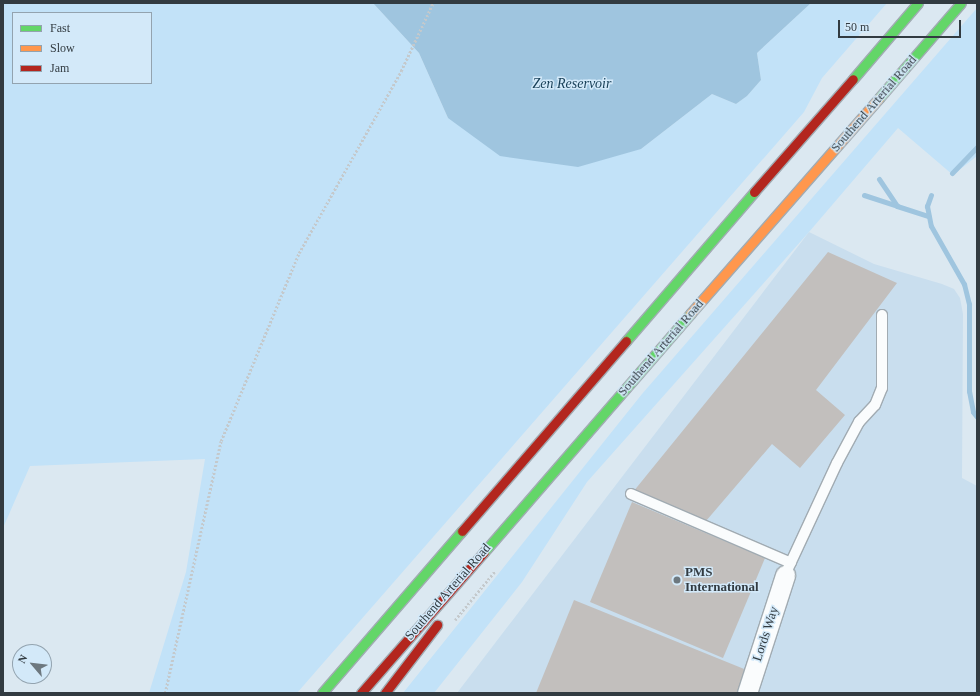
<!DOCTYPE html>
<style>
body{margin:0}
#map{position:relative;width:980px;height:696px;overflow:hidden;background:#dbe8f1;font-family:Georgia,serif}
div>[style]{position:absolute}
.built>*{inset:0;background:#c9deee}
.green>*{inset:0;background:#c2e2f8}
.water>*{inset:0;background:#9fc5df}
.stream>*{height:5px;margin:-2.5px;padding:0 2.5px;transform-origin:2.5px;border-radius:2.5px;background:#9fc5df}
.building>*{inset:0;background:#c2bfbd}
.path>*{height:2.5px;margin-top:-1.25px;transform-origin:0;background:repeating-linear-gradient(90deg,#c4c9cc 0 2px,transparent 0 4px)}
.roads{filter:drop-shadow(1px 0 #a1abb2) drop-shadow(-1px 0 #a1abb2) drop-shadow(0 1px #a1abb2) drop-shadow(0 -1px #a1abb2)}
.lane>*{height:10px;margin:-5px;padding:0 5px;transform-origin:5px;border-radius:5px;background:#fafcfd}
.street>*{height:19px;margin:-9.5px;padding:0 9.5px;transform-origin:9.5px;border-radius:9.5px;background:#fafcfd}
.fast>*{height:9px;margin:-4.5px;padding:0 4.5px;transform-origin:4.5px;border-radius:4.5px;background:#63d668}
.slow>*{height:9px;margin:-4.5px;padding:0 4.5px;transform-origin:4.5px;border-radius:4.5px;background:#ff974d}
.jam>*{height:9px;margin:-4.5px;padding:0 4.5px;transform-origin:4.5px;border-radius:4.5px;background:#b3261e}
.dots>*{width:11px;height:11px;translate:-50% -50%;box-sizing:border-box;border:2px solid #d3e9f9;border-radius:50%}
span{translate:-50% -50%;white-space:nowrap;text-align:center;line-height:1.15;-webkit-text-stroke:3px #d3e9f9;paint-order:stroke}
.street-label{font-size:13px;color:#323b41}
.poi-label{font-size:13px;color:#323b41;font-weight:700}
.left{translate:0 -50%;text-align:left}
.water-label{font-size:14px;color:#153d55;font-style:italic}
.frame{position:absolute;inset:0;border:4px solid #323b41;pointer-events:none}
.legend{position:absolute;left:12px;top:12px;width:140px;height:72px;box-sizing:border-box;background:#d3e9f9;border:1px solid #93a3af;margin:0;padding:5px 7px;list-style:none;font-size:12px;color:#323b41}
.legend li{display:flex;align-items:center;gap:8px;height:20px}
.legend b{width:20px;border:1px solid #93a3af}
.north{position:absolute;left:12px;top:644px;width:40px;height:40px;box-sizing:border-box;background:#d3e9f9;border:1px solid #93a3af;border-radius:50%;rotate:298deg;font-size:11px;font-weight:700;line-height:16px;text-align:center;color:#323b41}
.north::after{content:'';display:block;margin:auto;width:14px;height:18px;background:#6d787f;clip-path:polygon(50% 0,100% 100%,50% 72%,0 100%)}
.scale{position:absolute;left:838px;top:20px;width:123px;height:18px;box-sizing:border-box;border:2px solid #323b41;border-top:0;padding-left:5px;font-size:12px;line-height:14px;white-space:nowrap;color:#323b41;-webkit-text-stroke:3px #d3e9f9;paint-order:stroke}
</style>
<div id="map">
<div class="built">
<i style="clip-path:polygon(809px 232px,874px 264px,942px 284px,954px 289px,960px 298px,963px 314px,962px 478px,977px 486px,977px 693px,457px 693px)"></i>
</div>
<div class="green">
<i style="clip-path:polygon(evenodd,3px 3px,373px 3px,419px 53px,448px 118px,641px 149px,712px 94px,736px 104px,747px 96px,761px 80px,757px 53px,811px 3px,887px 3px,822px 78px,804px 112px,297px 693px,149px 693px,186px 572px,205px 459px,30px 466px,3px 528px,3px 3px,13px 13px,151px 13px,151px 83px,13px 83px,13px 13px)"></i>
<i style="clip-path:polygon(977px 8px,977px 156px,953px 175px,898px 128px,809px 232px,587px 482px,522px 582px,434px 693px,403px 693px,642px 394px)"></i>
</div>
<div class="water">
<i style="clip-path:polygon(373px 3px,811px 3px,757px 53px,761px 80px,747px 96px,736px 104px,712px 94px,641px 149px,578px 167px,500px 156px,448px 118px,419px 53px)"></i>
</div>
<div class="stream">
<i style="left:952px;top:173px;width:36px;rotate:-46deg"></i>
<i style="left:879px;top:179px;width:32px;rotate:56deg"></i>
<i style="left:897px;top:206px;width:33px;rotate:18deg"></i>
<i style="left:864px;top:195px;width:35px;rotate:18deg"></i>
<i style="left:931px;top:195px;width:12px;rotate:110deg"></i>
<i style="left:927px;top:206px;width:20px;rotate:79deg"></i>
<i style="left:931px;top:226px;width:67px;rotate:60.4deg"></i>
<i style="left:964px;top:284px;width:21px;rotate:76deg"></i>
<i style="left:969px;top:304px;width:87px;rotate:90deg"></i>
<i style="left:969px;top:391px;width:21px;rotate:79deg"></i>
<i style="left:973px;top:412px;width:6px;rotate:51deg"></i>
</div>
<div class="building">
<i style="clip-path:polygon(828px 252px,897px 283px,816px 390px,845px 415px,800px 468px,772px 444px,706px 521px,633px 492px)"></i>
<i style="clip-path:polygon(632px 502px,765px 558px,723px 658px,590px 602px)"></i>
<i style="clip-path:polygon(574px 600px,754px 673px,746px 693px,536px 693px)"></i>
</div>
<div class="path">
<i style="left:455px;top:620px;width:63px;rotate:-50.8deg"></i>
<i style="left:165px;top:693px;width:258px;rotate:-77.5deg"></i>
<i style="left:221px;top:441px;width:204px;rotate:-67.5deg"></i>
<i style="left:299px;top:253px;width:209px;rotate:-60.7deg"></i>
<i style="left:401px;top:71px;width:75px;rotate:-64.8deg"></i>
</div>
<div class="roads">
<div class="lane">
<i style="left:631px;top:494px;width:174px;rotate:23.3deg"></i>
<i style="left:785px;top:575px;width:123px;rotate:-65.1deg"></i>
<i style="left:837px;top:463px;width:47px;rotate:-61.8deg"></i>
<i style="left:859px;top:422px;width:23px;rotate:-47deg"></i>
<i style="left:875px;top:405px;width:18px;rotate:-68deg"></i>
<i style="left:882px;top:388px;width:73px;rotate:-90deg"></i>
</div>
<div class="street">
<i style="left:747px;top:693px;width:124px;rotate:-72.1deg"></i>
</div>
<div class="fast">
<i style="left:853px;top:79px;width:100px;rotate:-49.5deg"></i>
<i style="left:879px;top:98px;width:125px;rotate:-49.2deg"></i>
<i style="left:626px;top:341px;width:196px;rotate:-49.3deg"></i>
<i style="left:484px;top:552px;width:315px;rotate:-49.1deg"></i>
<i style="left:322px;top:693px;width:214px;rotate:-49.2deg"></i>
</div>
<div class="slow">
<i style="left:690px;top:314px;width:287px;rotate:-48.8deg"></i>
</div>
<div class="jam">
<i style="left:754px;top:192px;width:150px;rotate:-48.8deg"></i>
<i style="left:462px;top:531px;width:251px;rotate:-49.2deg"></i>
<i style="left:361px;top:693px;width:187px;rotate:-48.9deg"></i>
<i style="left:385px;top:693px;width:86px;rotate:-52.6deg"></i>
</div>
</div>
<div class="dots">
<i style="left:677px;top:580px;background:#6d787f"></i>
</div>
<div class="street-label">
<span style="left:874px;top:104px;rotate:-49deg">Southend Arterial Road</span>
<span style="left:661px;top:348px;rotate:-49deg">Southend Arterial Road</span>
<span style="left:448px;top:592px;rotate:-49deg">Southend Arterial Road</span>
<span style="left:766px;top:634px;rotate:-72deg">Lords Way</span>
</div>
<div class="poi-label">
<span class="left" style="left:685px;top:580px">PMS<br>International</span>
</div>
<div class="water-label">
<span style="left:572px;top:84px">Zen Reservoir</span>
</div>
<div class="frame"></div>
<ul class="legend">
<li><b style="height:5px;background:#63d668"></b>Fast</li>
<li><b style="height:5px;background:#ff974d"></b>Slow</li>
<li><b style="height:5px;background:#b3261e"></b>Jam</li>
</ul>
<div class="north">N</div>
<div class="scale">50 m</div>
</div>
